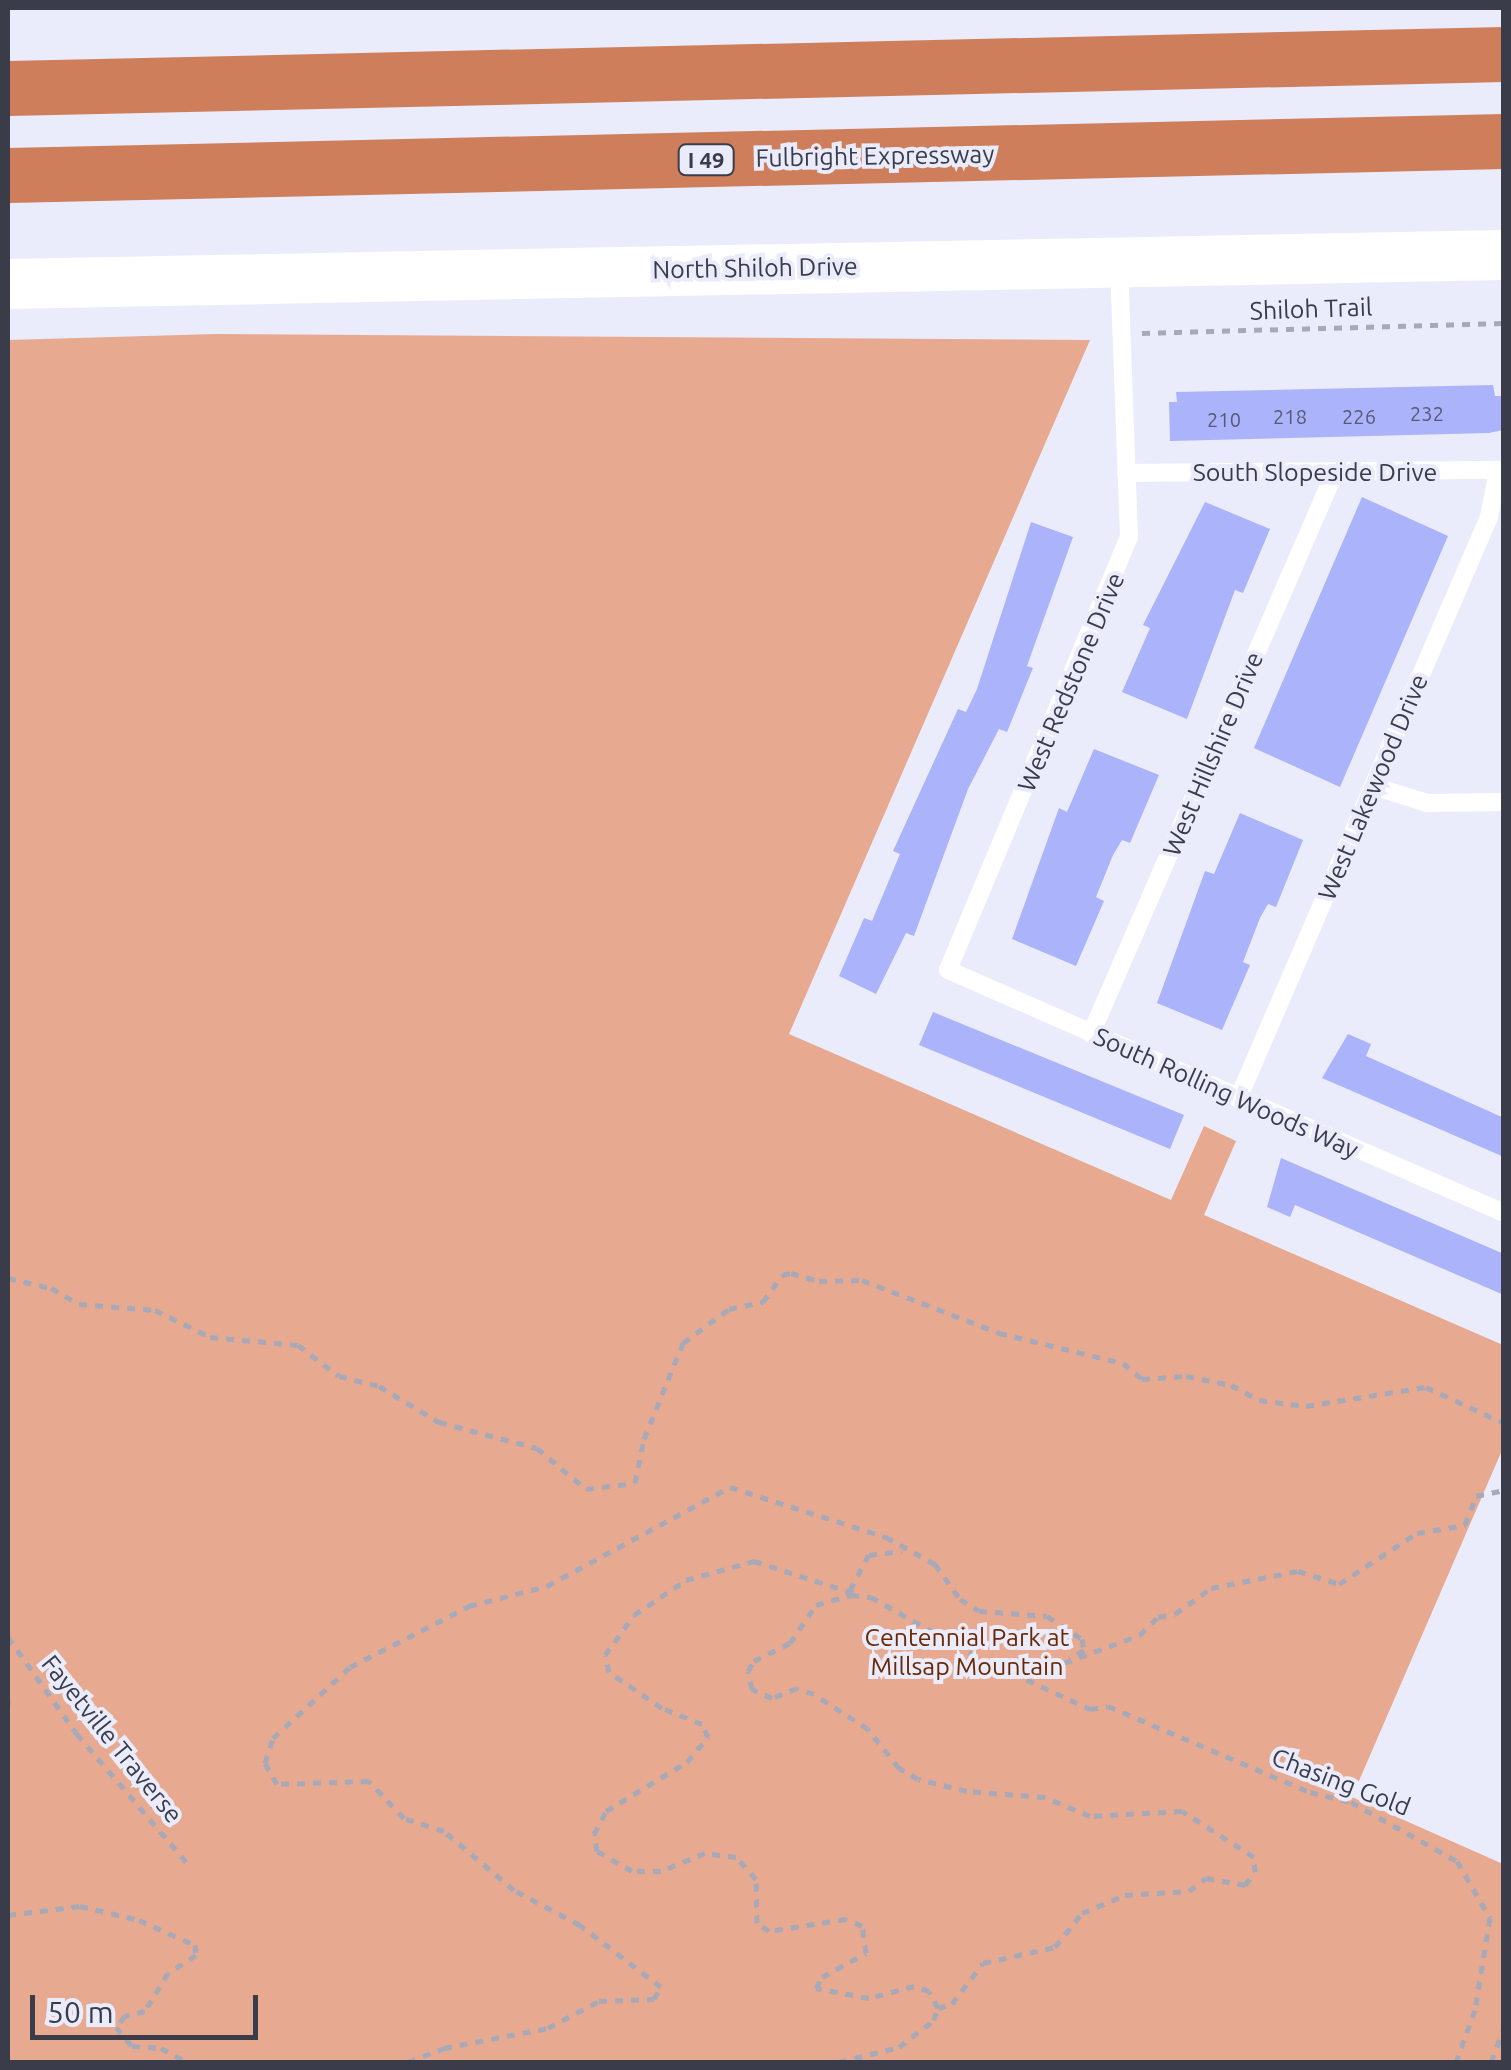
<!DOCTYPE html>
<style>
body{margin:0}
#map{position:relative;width:1511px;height:2070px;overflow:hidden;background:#eaecfb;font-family:Ubuntu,sans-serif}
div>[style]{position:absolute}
.green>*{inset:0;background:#e7a98f}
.building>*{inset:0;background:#abb3fa}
.path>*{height:5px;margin-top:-2.5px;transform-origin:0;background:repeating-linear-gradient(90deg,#a7a9b8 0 8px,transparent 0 16px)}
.service>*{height:18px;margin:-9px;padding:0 9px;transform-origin:9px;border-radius:9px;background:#fff}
.secondary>*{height:50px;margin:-25px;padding:0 25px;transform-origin:25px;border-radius:25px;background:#fff}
.motorway>*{height:55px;margin:-27.5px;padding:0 27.5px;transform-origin:27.5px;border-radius:27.5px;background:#cf7e5c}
span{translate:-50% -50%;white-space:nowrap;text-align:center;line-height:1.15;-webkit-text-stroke:8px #eaecfb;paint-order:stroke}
.number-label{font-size:20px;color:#565a76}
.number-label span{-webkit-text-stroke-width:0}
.shield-label span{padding:2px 8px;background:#eaecfb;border:2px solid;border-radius:8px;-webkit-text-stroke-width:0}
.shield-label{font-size:22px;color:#3a3c4a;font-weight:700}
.street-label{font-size:25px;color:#3a3c4a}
.park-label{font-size:25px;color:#6b2803}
.frame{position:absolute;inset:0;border:10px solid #3a3c4a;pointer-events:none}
.scale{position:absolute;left:30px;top:1995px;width:228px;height:45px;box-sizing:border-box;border:5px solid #3a3c4a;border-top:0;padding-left:12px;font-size:30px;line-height:35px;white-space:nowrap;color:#3a3c4a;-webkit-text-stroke:8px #eaecfb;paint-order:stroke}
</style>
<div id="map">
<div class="green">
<i style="clip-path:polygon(216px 334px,1090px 340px,789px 1034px,1171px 1200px,1204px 1126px,1236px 1141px,1204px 1215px,1503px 1345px,1503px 1448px,1352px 1797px,1503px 1864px,1503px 2062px,8px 2062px,8px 340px)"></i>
</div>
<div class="building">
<i style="clip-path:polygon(1493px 385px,1495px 396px,1503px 396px,1503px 430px,1489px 433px,1170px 441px,1169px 402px,1177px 402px,1176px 392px)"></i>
<i style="clip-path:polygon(1362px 497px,1448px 536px,1340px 787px,1254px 748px)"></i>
<i style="clip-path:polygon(1205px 502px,1270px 529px,1243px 593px,1235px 590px,1187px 719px,1122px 692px,1150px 628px,1143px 625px)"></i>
<i style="clip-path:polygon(1031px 522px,1073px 537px,1027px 666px,1033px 668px,1007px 732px,999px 729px,968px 789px,914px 936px,906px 933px,876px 994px,839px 976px,864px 918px,872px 921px,900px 854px,893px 851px,958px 709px,966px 712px,977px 689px)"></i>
<i style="clip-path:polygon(1094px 749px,1159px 775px,1130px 843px,1122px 840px,1113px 855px,1096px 897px,1104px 901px,1076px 966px,1012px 939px,1059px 808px,1067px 812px)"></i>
<i style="clip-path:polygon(1240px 813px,1303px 840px,1276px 907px,1268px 904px,1260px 918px,1243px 962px,1250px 965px,1222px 1030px,1157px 1003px,1205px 871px,1214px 874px)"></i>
<i style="clip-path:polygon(933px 1012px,1184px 1115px,1170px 1149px,919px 1045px)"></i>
<i style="clip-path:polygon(1348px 1034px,1371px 1044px,1366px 1056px,1504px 1118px,1504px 1157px,1322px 1078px)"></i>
<i style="clip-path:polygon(1281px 1158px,1504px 1254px,1504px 1295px,1295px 1205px,1290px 1217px,1267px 1207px)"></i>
</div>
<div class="path">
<i style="left:1142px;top:333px;width:362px;rotate:-1.6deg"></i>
<i style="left:8px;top:1278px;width:44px;rotate:13.1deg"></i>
<i style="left:51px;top:1288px;width:32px;rotate:30deg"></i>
<i style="left:79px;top:1304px;width:76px;rotate:4.5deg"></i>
<i style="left:155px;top:1310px;width:61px;rotate:26.1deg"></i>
<i style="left:210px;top:1337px;width:88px;rotate:5.2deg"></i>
<i style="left:298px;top:1345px;width:51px;rotate:37.1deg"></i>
<i style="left:339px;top:1376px;width:41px;rotate:14deg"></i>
<i style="left:379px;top:1386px;width:70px;rotate:31deg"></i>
<i style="left:439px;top:1422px;width:101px;rotate:14.9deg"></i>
<i style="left:537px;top:1448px;width:64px;rotate:39.9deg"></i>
<i style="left:586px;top:1489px;width:49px;rotate:-7deg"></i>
<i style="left:635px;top:1483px;width:45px;rotate:-78.4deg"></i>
<i style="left:644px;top:1439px;width:104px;rotate:-67.9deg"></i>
<i style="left:683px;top:1343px;width:57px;rotate:-36.5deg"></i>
<i style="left:729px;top:1309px;width:35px;rotate:-12deg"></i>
<i style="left:763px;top:1302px;width:33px;rotate:-55deg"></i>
<i style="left:782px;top:1275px;width:9px;rotate:-13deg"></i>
<i style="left:791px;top:1273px;width:29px;rotate:16deg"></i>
<i style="left:819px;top:1281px;width:43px;rotate:-1.3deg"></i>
<i style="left:862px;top:1280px;width:147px;rotate:21.1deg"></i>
<i style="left:999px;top:1333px;width:128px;rotate:13.6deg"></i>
<i style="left:1123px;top:1363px;width:25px;rotate:40deg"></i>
<i style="left:1142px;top:1379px;width:44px;rotate:-3.9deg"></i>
<i style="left:1186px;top:1376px;width:46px;rotate:11.3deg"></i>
<i style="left:1231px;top:1385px;width:32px;rotate:28deg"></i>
<i style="left:1259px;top:1400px;width:47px;rotate:7.3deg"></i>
<i style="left:1306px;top:1406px;width:121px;rotate:-9deg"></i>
<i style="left:1426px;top:1387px;width:86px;rotate:24.8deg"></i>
<i style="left:850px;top:1590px;width:40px;rotate:-62deg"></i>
<i style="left:869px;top:1555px;width:33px;rotate:-7deg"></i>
<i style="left:8px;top:1637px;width:119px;rotate:54.6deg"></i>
<i style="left:77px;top:1734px;width:171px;rotate:49.5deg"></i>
<i style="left:1012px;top:1673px;width:86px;rotate:24.8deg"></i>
<i style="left:1090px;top:1709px;width:18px;rotate:-9deg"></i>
<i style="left:1108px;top:1706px;width:220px;rotate:23.1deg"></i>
<i style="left:1310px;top:1792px;width:42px;rotate:13.7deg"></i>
<i style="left:1351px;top:1802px;width:121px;rotate:29.1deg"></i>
<i style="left:1457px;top:1861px;width:66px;rotate:59.9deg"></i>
<i style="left:1490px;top:1918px;width:93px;rotate:99.3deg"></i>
<i style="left:1475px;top:2010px;width:55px;rotate:110.1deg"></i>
<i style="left:8px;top:1698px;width:10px;rotate:90deg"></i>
<i style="left:8px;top:1915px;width:73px;rotate:-7.1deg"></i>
<i style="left:80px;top:1906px;width:61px;rotate:13.3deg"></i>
<i style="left:139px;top:1920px;width:61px;rotate:24.1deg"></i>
<i style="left:195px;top:1945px;width:10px;rotate:84deg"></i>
<i style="left:196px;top:1955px;width:33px;rotate:147deg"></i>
<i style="left:168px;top:1973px;width:44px;rotate:121.2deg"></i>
<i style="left:145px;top:2011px;width:21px;rotate:166deg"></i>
<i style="left:125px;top:2016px;width:14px;rotate:129deg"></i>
<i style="left:116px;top:2027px;width:25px;rotate:50deg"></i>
<i style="left:132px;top:2046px;width:29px;rotate:4deg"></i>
<i style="left:161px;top:2048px;width:30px;rotate:28deg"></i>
<i style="left:938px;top:2008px;width:15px;rotate:-16deg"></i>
<i style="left:952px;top:2004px;width:51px;rotate:-52.9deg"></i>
<i style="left:983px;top:1963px;width:74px;rotate:-12.5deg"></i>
<i style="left:1055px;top:1947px;width:43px;rotate:-51.5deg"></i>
<i style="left:1082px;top:1913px;width:47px;rotate:-22.7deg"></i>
<i style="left:1125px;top:1895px;width:64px;rotate:-3.6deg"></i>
<i style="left:1189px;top:1891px;width:21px;rotate:-37deg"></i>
<i style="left:1206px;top:1878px;width:40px;rotate:10deg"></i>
<i style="left:1245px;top:1885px;width:16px;rotate:-52deg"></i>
<i style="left:1255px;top:1872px;width:15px;rotate:-94deg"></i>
<i style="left:1254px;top:1857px;width:85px;rotate:-147.4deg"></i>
<i style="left:1182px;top:1811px;width:92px;rotate:176.9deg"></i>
<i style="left:1090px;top:1816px;width:49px;rotate:-157.1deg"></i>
<i style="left:1045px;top:1797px;width:78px;rotate:-175.6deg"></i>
<i style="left:967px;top:1791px;width:50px;rotate:-166.2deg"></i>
<i style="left:918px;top:1779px;width:22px;rotate:-150deg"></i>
<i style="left:899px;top:1768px;width:50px;rotate:-128.5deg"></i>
<i style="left:868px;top:1729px;width:64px;rotate:-147.1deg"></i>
<i style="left:814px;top:1694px;width:18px;rotate:-161deg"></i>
<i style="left:797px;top:1688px;width:27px;rotate:158deg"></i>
<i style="left:772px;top:1698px;width:22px;rotate:-156deg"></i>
<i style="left:752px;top:1689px;width:18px;rotate:-103deg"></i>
<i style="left:748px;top:1671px;width:12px;rotate:-59deg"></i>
<i style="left:754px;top:1661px;width:40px;rotate:-26.6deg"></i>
<i style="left:790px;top:1643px;width:46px;rotate:-55.6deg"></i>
<i style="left:816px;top:1605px;width:36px;rotate:-16deg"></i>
<i style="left:851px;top:1595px;width:20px;rotate:6deg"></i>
<i style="left:871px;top:1597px;width:147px;rotate:29.4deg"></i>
<i style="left:999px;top:1669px;width:35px;rotate:8deg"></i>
<i style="left:1034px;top:1674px;width:113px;rotate:-20.2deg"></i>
<i style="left:1140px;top:1635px;width:25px;rotate:-45deg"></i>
<i style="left:1158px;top:1617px;width:17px;rotate:-10deg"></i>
<i style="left:1175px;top:1614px;width:44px;rotate:-35.8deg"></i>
<i style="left:1211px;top:1588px;width:89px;rotate:-11.1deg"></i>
<i style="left:1298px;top:1571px;width:43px;rotate:17.6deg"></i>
<i style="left:1339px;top:1584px;width:93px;rotate:-33.2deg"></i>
<i style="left:1417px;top:1533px;width:49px;rotate:-9.5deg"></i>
<i style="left:1465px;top:1525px;width:31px;rotate:-69deg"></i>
<i style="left:1476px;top:1496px;width:29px;rotate:-12deg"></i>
<i style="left:408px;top:2062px;width:39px;rotate:-21deg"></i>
<i style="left:444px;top:2048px;width:106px;rotate:-10.9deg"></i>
<i style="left:548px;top:2028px;width:58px;rotate:-27.9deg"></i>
<i style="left:599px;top:2001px;width:55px;rotate:-2.1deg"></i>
<i style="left:654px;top:1999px;width:14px;rotate:-60deg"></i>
<i style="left:661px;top:1987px;width:102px;rotate:-142.6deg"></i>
<i style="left:580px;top:1925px;width:75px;rotate:-152.1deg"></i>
<i style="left:514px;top:1890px;width:92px;rotate:-139.9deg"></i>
<i style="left:444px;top:1831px;width:42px;rotate:-162deg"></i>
<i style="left:404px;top:1818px;width:51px;rotate:-133.4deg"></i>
<i style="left:369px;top:1781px;width:92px;rotate:178.1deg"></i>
<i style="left:277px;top:1784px;width:24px;rotate:-120deg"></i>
<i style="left:265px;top:1763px;width:26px;rotate:-72deg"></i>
<i style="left:273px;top:1738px;width:105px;rotate:-42.7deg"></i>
<i style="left:350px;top:1667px;width:134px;rotate:-27.1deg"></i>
<i style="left:469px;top:1606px;width:81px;rotate:-14.4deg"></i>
<i style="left:547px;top:1586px;width:208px;rotate:-28.4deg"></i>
<i style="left:730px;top:1487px;width:164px;rotate:17.8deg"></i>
<i style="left:886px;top:1537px;width:56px;rotate:28.9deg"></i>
<i style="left:935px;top:1564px;width:43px;rotate:54.5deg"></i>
<i style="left:960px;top:1599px;width:22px;rotate:32deg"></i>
<i style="left:979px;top:1611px;width:68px;rotate:4.2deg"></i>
<i style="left:1047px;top:1616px;width:42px;rotate:33.3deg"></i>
<i style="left:1082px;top:1639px;width:11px;rotate:80deg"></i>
<i style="left:1084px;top:1650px;width:17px;rotate:149deg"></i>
<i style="left:839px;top:2062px;width:62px;rotate:-14deg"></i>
<i style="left:899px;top:2047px;width:44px;rotate:-37.6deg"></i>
<i style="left:934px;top:2020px;width:13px;rotate:-72deg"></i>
<i style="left:938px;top:2008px;width:19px;rotate:-118deg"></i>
<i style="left:929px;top:1991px;width:16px;rotate:-162deg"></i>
<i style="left:914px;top:1986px;width:47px;rotate:165.1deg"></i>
<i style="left:869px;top:1998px;width:54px;rotate:-169.3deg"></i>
<i style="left:816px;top:1988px;width:13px;rotate:-61deg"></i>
<i style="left:822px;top:1977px;width:50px;rotate:-28.6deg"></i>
<i style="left:866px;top:1953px;width:27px;rotate:-98deg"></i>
<i style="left:862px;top:1926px;width:17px;rotate:-156deg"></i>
<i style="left:846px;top:1919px;width:78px;rotate:171.1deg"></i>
<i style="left:769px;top:1931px;width:14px;rotate:-146deg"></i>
<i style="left:757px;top:1923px;width:44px;rotate:-91.3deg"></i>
<i style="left:756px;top:1879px;width:30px;rotate:-132deg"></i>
<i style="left:736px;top:1857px;width:31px;rotate:-173deg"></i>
<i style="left:705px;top:1853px;width:48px;rotate:157.8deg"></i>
<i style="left:661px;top:1871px;width:29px;rotate:180deg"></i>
<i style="left:632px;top:1871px;width:40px;rotate:-150.3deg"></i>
<i style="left:597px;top:1851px;width:17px;rotate:-100deg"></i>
<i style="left:594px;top:1834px;width:26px;rotate:-62deg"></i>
<i style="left:606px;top:1811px;width:95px;rotate:-31.2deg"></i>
<i style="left:687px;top:1762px;width:33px;rotate:-50deg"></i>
<i style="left:708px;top:1737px;width:14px;rotate:-115deg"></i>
<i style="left:702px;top:1724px;width:43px;rotate:-158.2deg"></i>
<i style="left:662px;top:1708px;width:64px;rotate:-145.8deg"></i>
<i style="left:609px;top:1672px;width:17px;rotate:-103deg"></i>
<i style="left:605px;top:1655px;width:49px;rotate:-54.1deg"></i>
<i style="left:634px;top:1615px;width:63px;rotate:-33.9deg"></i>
<i style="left:686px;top:1580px;width:71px;rotate:-15.6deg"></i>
<i style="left:754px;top:1561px;width:108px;rotate:17.8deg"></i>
<i style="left:1491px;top:2062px;width:36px;rotate:-69deg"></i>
</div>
<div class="service">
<i style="left:1119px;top:265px;width:272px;rotate:87.9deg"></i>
<i style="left:1129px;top:537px;width:469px;rotate:112.7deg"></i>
<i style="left:948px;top:970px;width:607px;rotate:23.61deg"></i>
<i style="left:1126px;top:473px;width:378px;rotate:-0.5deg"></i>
<i style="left:1373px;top:786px;width:57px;rotate:17.5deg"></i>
<i style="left:1427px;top:803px;width:77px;rotate:-0.7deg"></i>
<i style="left:1091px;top:1034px;width:610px;rotate:-66.54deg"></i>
<i style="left:1238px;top:1099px;width:634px;rotate:-66.67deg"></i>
<i style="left:1489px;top:517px;width:47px;rotate:-78.9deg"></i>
</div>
<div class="secondary">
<i style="left:8px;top:284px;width:1496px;rotate:-1.11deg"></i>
</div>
<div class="motorway">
<i style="left:8px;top:88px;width:1496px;rotate:-1.3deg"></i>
<i style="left:8px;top:175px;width:1496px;rotate:-1.3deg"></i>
</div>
<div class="number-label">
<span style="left:1427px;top:413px">232</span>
<span style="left:1290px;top:416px">218</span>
<span style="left:1359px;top:416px">226</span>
<span style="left:1224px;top:419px">210</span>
</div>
<div class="shield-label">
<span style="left:706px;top:160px">I 49</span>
</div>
<div class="street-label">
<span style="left:875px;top:156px;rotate:-1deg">Fulbright Expressway</span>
<span style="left:755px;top:268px;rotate:-1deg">North Shiloh Drive</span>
<span style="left:1311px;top:309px;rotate:-2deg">Shiloh Trail</span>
<span style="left:1315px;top:472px">South Slopeside Drive</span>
<span style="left:1071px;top:682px;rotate:-67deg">West Redstone Drive</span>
<span style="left:1213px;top:754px;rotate:-67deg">West Hillshire Drive</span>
<span style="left:1373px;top:787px;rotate:-67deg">West Lakewood Drive</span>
<span style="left:1226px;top:1093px;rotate:24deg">South Rolling Woods Way</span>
<span style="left:112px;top:1739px;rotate:51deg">Fayetville Traverse</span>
<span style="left:1341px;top:1782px;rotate:21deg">Chasing Gold</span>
</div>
<div class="park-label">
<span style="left:967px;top:1652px">Centennial Park at<br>Millsap Mountain</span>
</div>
<div class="frame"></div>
<div class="scale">50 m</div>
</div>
